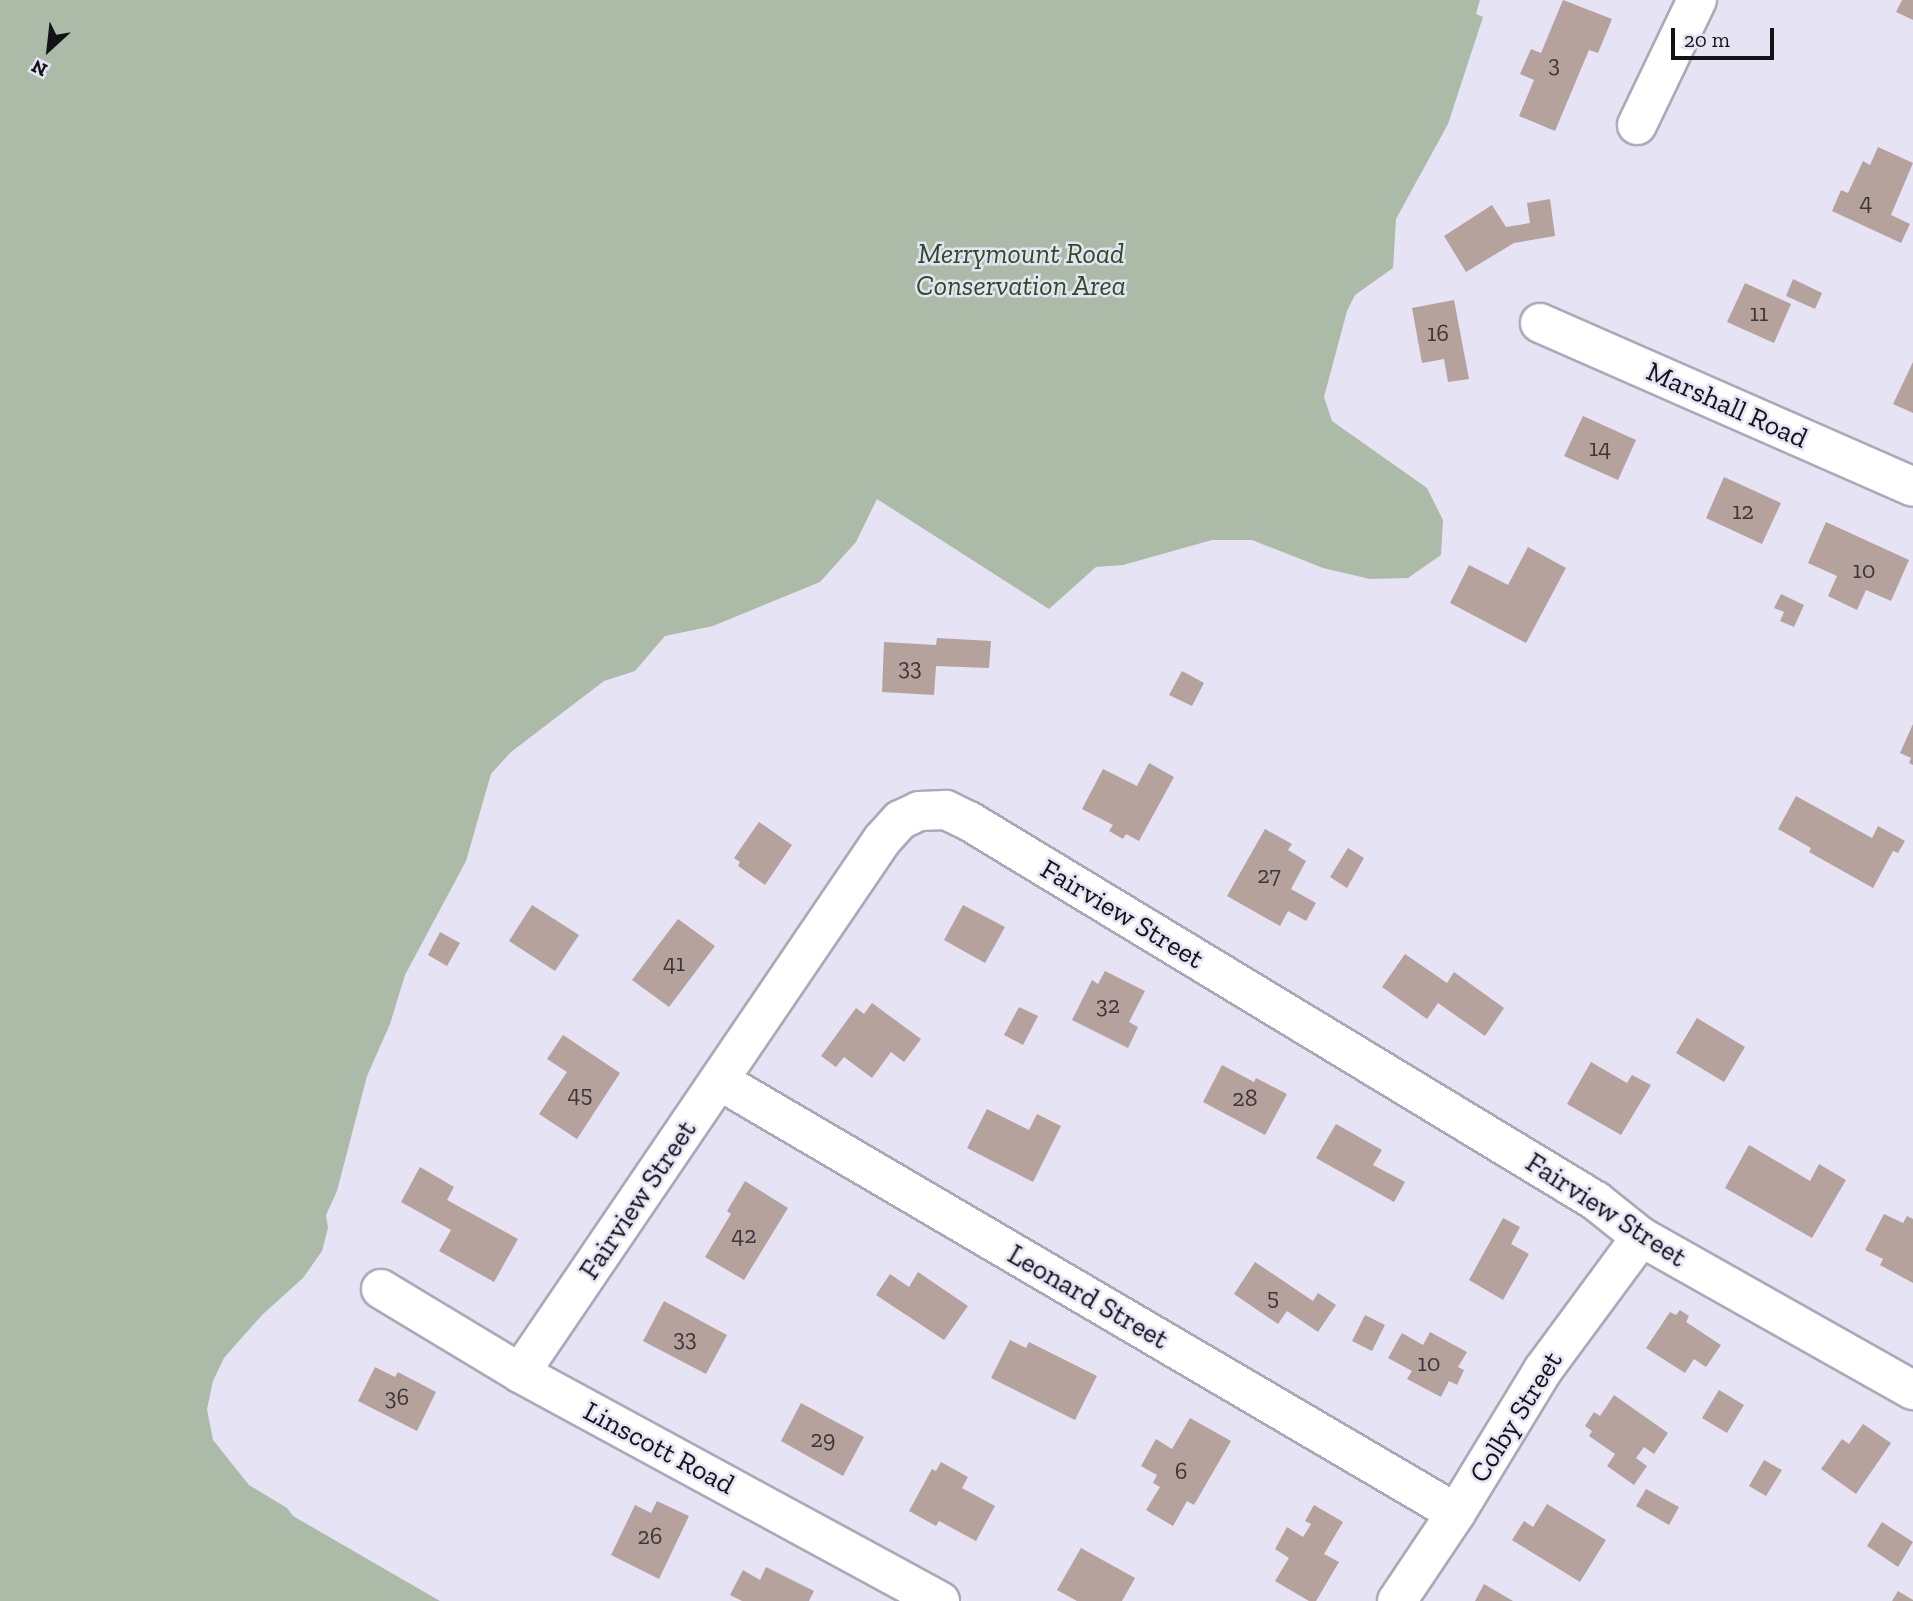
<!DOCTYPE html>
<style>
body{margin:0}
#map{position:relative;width:1913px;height:1601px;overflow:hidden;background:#e6e3f5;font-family:"Zilla Slab",serif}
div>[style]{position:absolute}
.green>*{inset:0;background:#acbba8}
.building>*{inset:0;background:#b5a29d}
.roads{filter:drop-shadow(2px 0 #aba9b9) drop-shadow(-2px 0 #aba9b9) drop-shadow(0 2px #aba9b9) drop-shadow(0 -2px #aba9b9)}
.minor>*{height:38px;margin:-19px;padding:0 19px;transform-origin:19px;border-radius:19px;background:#fff}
span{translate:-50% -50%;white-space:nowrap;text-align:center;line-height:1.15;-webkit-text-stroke:5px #e6e3f5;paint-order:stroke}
.number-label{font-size:24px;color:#3c3638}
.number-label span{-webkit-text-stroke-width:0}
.park-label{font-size:28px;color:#2b4e22;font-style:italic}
.street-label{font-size:28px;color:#131217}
.north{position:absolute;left:14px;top:14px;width:70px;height:70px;-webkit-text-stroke:5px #e6e3f5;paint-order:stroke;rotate:207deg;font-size:19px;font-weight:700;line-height:28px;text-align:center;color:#131217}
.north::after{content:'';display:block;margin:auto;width:24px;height:32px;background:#131217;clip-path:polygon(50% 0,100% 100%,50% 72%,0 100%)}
.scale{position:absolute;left:1671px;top:28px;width:103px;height:32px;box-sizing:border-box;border:4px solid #131217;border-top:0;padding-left:9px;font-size:21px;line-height:24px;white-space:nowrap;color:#131217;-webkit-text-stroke:5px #e6e3f5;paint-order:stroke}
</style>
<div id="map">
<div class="green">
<i style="clip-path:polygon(0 0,1480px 0,1476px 14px,1483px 17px,1448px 124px,1396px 219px,1393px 268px,1355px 295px,1347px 311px,1324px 397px,1332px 421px,1427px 488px,1443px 520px,1441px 555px,1408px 578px,1370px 579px,1323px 568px,1252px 540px,1212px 540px,1123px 565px,1096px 567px,1049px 609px,877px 499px,856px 542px,820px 582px,713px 626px,665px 636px,635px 671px,604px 681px,511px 752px,491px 774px,466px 861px,405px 975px,390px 1024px,367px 1076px,337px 1191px,326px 1215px,328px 1228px,322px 1251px,303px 1278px,262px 1315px,224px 1358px,213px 1381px,207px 1409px,213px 1440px,249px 1485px,287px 1508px,293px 1516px,440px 1601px,0 1601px)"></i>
</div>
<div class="building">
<i style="clip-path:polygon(1563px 0,1612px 19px,1598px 53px,1589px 50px,1555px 131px,1519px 116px,1534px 80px,1520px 74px,1531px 49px,1541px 53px)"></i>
<i style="clip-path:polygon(1902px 0,1913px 0,1913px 20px,1896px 12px)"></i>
<i style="clip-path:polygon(1878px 147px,1913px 163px,1891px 215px,1910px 224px,1901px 243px,1832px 211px,1841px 190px,1848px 193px,1863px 161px,1870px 165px)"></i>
<i style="clip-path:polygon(1550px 199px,1555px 236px,1514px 243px,1466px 272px,1444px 236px,1492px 205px,1506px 227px,1530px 223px,1527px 203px)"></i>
<i style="clip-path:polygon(1793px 279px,1822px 293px,1815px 309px,1786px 296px)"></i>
<i style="clip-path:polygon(1745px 283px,1791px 304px,1774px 343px,1727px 322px)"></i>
<i style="clip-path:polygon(1454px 300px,1469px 379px,1448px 382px,1444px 359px,1422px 363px,1412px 308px)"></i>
<i style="clip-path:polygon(1913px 362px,1913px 413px,1893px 404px)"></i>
<i style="clip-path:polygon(1583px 416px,1636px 440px,1618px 480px,1564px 456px)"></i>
<i style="clip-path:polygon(1724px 477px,1781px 503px,1762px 544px,1706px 518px)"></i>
<i style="clip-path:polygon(1826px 522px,1909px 560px,1891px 601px,1866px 590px,1857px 610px,1828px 596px,1837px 576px,1808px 563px)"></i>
<i style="clip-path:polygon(1528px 547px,1566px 568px,1526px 643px,1450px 603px,1469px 565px,1508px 585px)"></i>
<i style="clip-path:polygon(1781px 594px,1804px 605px,1794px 627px,1780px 621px,1784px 612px,1774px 608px)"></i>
<i style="clip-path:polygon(937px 638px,991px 641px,989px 668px,936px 666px,934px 695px,882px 692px,884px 642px,936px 645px)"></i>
<i style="clip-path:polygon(1182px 671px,1204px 683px,1192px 706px,1169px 695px)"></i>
<i style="clip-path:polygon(1913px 724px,1913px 765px,1909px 763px,1911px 758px,1900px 753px)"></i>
<i style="clip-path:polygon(1149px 763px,1174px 777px,1139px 841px,1126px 834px,1123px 839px,1109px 831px,1113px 825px,1082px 809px,1103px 769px,1137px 786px)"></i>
<i style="clip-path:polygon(1796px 796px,1872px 838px,1878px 826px,1905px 841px,1898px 853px,1893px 851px,1873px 888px,1809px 852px,1811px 848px,1778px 829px)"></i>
<i style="clip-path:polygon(759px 822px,792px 845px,765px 885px,738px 866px,740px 862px,734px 858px)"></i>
<i style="clip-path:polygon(1265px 829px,1292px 844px,1288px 850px,1306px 861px,1291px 889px,1316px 903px,1306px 921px,1288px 911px,1280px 926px,1227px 896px)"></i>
<i style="clip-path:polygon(1348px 848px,1364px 858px,1347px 888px,1330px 877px)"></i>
<i style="clip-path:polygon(532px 905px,579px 935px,555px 971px,509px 941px)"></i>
<i style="clip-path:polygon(963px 905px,1005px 927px,985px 963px,944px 940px)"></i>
<i style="clip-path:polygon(678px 919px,715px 946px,669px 1007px,632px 980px)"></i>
<i style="clip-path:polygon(440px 932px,460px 943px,447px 966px,428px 955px)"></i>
<i style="clip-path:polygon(1405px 954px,1447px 983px,1454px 972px,1504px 1008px,1485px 1036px,1438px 1003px,1427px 1019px,1382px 987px)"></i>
<i style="clip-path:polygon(1105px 971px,1145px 991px,1129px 1022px,1138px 1027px,1128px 1048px,1072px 1020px,1092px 980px,1098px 984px)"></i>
<i style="clip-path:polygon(872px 1003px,921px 1039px,904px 1062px,891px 1052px,872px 1078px,844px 1057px,836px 1067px,821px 1056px,856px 1008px,864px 1014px)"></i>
<i style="clip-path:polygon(1019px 1007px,1038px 1016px,1023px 1045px,1004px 1035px)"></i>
<i style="clip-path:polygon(1697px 1018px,1745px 1047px,1724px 1082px,1676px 1053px)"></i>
<i style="clip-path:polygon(563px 1035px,620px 1073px,577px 1139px,539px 1114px,567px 1072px,547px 1059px)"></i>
<i style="clip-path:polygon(1591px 1062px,1627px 1083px,1632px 1075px,1651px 1085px,1621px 1135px,1567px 1104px)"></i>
<i style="clip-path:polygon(1222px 1065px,1254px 1082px,1256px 1078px,1287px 1094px,1265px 1135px,1203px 1102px)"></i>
<i style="clip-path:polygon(987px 1109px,1029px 1130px,1037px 1114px,1061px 1126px,1033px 1182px,967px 1148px)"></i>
<i style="clip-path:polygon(1336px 1124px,1382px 1150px,1373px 1165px,1405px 1182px,1394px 1202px,1316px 1158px)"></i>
<i style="clip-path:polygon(1749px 1145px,1810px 1181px,1819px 1164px,1846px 1180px,1812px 1238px,1725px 1188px)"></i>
<i style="clip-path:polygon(420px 1167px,454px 1187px,447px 1200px,518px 1239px,494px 1282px,439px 1251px,451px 1230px,401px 1202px)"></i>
<i style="clip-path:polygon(745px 1181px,788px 1208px,744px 1280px,705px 1257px,731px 1214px,727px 1211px)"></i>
<i style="clip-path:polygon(1884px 1214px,1903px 1223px,1907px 1216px,1913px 1219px,1913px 1283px,1880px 1265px,1883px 1259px,1865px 1250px)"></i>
<i style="clip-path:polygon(1503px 1218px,1520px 1227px,1511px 1244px,1529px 1254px,1503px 1300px,1469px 1280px)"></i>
<i style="clip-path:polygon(1255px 1262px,1313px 1301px,1318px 1293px,1336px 1305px,1318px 1332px,1287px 1311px,1278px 1324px,1234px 1294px)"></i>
<i style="clip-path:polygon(918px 1272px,968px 1306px,944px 1340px,876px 1295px,890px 1274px,909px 1287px)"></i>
<i style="clip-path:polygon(664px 1301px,727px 1335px,706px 1374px,643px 1341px)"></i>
<i style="clip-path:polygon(1680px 1310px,1689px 1316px,1686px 1322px,1721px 1345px,1706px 1367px,1694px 1359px,1685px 1373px,1646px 1348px,1670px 1312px,1676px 1315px)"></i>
<i style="clip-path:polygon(1365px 1315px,1385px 1325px,1372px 1351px,1352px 1341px)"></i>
<i style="clip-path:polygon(1430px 1332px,1467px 1352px,1458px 1367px,1464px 1370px,1457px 1385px,1449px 1381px,1441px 1397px,1407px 1379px,1412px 1371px,1388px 1358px,1402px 1333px,1423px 1345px)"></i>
<i style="clip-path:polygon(1010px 1340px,1026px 1348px,1029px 1342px,1097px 1376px,1075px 1420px,991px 1378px)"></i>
<i style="clip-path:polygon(375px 1367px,395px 1377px,398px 1372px,436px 1392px,417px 1431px,358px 1401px)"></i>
<i style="clip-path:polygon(1719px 1390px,1744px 1405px,1727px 1433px,1702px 1418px)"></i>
<i style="clip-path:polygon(1614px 1395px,1668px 1433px,1654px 1454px,1644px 1447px,1636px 1458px,1647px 1466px,1634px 1485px,1607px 1466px,1615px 1454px,1589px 1436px,1592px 1431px,1585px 1426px,1594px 1412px,1600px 1416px)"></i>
<i style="clip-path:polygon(801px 1403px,864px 1437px,843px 1476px,781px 1441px)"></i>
<i style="clip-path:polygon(1190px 1418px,1231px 1441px,1194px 1505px,1187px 1501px,1173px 1526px,1146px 1510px,1160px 1487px,1153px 1483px,1157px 1475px,1141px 1466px,1156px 1439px,1172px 1449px)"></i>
<i style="clip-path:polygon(1863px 1424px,1891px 1443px,1856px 1494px,1821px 1469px,1842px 1439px,1849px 1444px)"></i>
<i style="clip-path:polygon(1764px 1460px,1782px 1470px,1766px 1496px,1749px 1486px)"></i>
<i style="clip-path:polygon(941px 1462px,968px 1477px,962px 1488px,995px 1506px,976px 1541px,939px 1521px,936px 1526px,909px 1511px,932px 1469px,936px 1471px)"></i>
<i style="clip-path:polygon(1646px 1489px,1679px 1507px,1669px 1525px,1636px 1506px)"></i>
<i style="clip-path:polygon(657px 1501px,689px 1516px,659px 1579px,611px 1555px,635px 1505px,651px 1513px)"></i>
<i style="clip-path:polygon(1547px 1504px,1606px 1540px,1580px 1582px,1512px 1540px,1524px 1521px,1533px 1527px)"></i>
<i style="clip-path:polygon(1314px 1505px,1343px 1522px,1324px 1554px,1339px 1562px,1316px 1601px,1309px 1601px,1275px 1581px,1289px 1558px,1275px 1549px,1287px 1527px,1303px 1537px,1311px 1524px,1305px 1521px)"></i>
<i style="clip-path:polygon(1882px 1522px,1913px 1542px,1898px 1567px,1867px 1546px)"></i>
<i style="clip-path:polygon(1081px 1548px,1135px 1578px,1122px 1601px,1077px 1601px,1057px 1590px)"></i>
<i style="clip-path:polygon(766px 1567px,814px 1591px,809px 1601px,742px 1601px,730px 1595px,743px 1570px,760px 1580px)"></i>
<i style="clip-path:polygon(1484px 1584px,1513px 1601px,1475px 1601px)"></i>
<i style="clip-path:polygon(1898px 1591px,1913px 1600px,1913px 1601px,1892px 1601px)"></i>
</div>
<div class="roads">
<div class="minor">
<i style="left:1637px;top:125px;width:139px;rotate:-64.4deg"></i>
<i style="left:1540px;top:323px;width:407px;rotate:23.7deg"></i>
<i style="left:720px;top:1081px;width:853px;rotate:30.41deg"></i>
<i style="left:381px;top:1289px;width:162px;rotate:31.1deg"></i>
<i style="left:520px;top:1373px;width:478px;rotate:28.5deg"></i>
<i style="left:520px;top:1373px;width:644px;rotate:-55.82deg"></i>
<i style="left:882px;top:840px;width:27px;rotate:-48deg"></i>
<i style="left:900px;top:820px;width:21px;rotate:-25deg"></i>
<i style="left:919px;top:811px;width:27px;rotate:-2deg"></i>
<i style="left:946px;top:810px;width:25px;rotate:26deg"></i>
<i style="left:969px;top:821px;width:733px;rotate:31.22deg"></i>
<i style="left:1596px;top:1201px;width:58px;rotate:38.7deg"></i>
<i style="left:1641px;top:1237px;width:312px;rotate:29.4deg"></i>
<i style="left:1397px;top:1601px;width:106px;rotate:-56.2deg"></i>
<i style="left:1456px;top:1513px;width:167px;rotate:-58.7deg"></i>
<i style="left:1543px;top:1370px;width:165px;rotate:-53.6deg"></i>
</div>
</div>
<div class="number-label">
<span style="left:1554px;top:64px">3</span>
<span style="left:1866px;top:202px">4</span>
<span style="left:1759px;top:313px">11</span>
<span style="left:1438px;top:333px">16</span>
<span style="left:1600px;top:448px">14</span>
<span style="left:1743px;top:511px">12</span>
<span style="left:1864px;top:570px">10</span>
<span style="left:910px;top:667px">33</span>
<span style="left:1269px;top:875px">27</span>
<span style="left:674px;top:963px">41</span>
<span style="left:1108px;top:1005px">32</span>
<span style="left:580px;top:1094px">45</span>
<span style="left:1245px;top:1098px">28</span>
<span style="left:744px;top:1235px">42</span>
<span style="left:1273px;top:1297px">5</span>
<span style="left:685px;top:1338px">33</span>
<span style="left:1429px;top:1363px">10</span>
<span style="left:397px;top:1397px">36</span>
<span style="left:823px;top:1439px">29</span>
<span style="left:1181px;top:1471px">6</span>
<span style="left:650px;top:1536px">26</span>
</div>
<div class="park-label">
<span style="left:1021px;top:270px">Merrymount Road<br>Conservation Area</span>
</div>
<div class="street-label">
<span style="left:1727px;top:405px;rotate:24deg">Marshall Road</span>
<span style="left:1122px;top:914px;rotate:31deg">Fairview Street</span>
<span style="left:638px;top:1200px;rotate:-56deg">Fairview Street</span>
<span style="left:1606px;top:1210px;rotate:33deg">Fairview Street</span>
<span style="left:1088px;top:1297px;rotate:30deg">Leonard Street</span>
<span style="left:1516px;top:1417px;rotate:-58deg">Colby Street</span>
<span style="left:659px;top:1448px;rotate:28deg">Linscott Road</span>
</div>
<div class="north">N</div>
<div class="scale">20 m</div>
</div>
